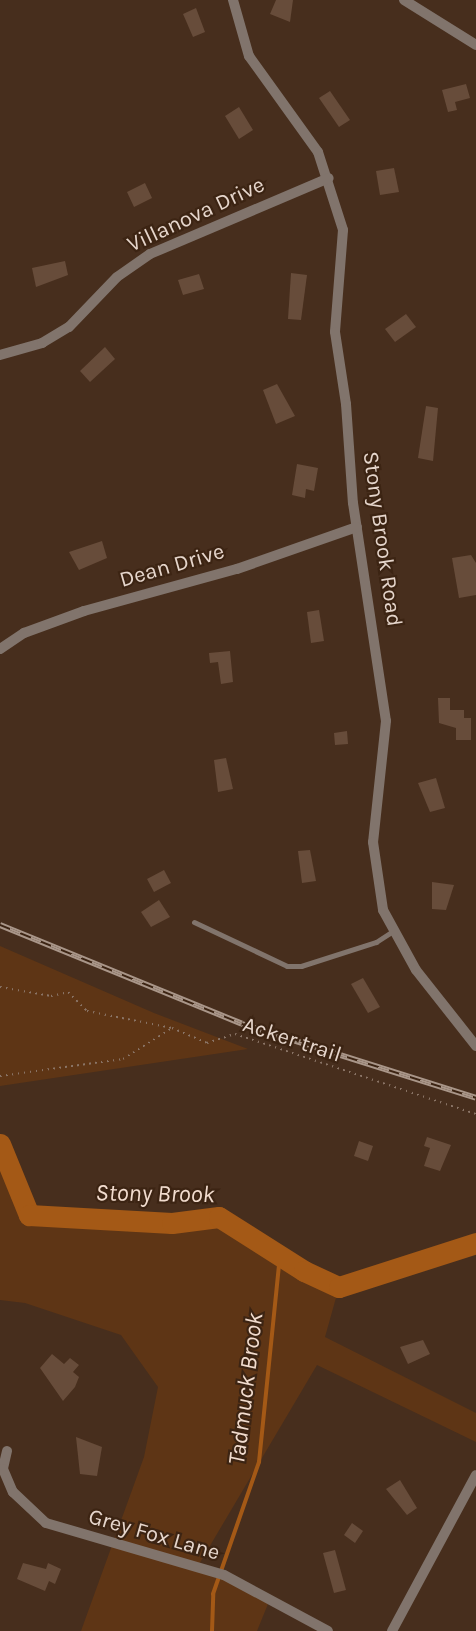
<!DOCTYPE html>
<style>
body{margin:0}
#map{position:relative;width:476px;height:1631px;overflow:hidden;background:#472e1d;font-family:Karla,sans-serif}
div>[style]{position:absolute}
.green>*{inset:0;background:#5e3515}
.stream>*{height:4px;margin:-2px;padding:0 2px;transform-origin:2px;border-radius:2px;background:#a45916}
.river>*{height:21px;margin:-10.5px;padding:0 10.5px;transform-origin:10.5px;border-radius:10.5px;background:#a45916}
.building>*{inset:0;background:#674c3a}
.path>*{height:2px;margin-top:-1px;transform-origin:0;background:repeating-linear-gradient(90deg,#8a7466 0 1.5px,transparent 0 6px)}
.lane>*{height:5px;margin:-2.5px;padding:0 2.5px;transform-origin:2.5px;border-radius:2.5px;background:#81746c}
.street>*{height:10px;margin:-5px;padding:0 5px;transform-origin:5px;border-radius:5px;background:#81746c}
.rail>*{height:6px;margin-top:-3px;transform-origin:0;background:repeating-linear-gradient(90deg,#3c2413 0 11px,#a99689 0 22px);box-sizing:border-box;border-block:2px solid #a99689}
span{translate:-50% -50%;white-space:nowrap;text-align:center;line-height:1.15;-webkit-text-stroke:4.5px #3c2413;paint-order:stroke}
.street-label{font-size:22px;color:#e6d6cc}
.water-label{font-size:24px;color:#f2dcce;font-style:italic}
</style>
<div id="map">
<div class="green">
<i style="clip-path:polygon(0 946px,154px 1013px,248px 1049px,0 1086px)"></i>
<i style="clip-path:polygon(0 1144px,30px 1215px,172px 1223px,219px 1217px,339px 1287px,325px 1337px,476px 1413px,476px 1442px,317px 1365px,198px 1566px,270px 1599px,257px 1631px,81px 1631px,144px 1457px,158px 1387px,121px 1335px,25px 1303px,0 1300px)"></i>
</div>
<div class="stream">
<i style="left:212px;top:1631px;width:37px;rotate:-88deg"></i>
<i style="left:213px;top:1594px;width:140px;rotate:-70.8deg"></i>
<i style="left:259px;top:1462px;width:209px;rotate:-84.2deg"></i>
</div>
<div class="river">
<i style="left:0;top:1144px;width:77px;rotate:67.8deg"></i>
<i style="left:29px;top:1215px;width:143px;rotate:3.2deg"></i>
<i style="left:172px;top:1223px;width:47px;rotate:-7.3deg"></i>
<i style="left:219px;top:1217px;width:101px;rotate:32.4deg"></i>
<i style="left:304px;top:1271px;width:38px;rotate:25deg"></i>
<i style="left:339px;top:1287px;width:144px;rotate:-17.8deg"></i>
</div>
<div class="building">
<i style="clip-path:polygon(276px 0,293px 0,290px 22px,270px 14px)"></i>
<i style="clip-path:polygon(196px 8px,205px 32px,193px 37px,183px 14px)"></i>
<i style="clip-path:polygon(466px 84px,470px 98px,455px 102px,457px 110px,448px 112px,442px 90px)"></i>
<i style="clip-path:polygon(330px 91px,350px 120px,339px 127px,319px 98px)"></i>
<i style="clip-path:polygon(239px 107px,253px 130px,239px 139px,225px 116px)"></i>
<i style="clip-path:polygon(394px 168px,399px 192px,380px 195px,376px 171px)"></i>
<i style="clip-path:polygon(145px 183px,152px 198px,134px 207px,127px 192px)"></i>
<i style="clip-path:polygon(65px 261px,68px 275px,36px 287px,32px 268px)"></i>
<i style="clip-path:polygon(291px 273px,307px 275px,301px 320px,288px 319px)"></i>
<i style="clip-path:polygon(199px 274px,204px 289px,183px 295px,178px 280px)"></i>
<i style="clip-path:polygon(406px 314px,416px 327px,395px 342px,385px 329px)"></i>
<i style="clip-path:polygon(105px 347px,115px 359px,90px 382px,80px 371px)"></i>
<i style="clip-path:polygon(277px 384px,295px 416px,276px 424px,263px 390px)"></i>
<i style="clip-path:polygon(426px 406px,438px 408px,433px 461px,418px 458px)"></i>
<i style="clip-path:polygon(297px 464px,318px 468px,314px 491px,306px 489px,305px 498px,292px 495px)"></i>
<i style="clip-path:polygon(102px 541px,107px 558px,79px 570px,69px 552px)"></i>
<i style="clip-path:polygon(471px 555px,476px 563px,476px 595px,459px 598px,452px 558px)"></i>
<i style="clip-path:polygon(319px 610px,324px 641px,311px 643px,307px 612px)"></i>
<i style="clip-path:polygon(230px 651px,233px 682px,221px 684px,218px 662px,210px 663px,209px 653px)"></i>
<i style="clip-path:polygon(438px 698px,450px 698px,450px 710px,464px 710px,464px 718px,471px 718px,471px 740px,456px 740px,456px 728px,439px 723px)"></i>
<i style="clip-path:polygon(347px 731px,348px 744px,335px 745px,334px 733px)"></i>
<i style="clip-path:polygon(226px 758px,233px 789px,218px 792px,214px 760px)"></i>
<i style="clip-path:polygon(436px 778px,445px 808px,430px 812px,418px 783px)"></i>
<i style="clip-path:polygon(310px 850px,316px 881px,302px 883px,298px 851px)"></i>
<i style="clip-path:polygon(164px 870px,171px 883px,154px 892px,147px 879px)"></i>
<i style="clip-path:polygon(432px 882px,454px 885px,446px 910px,432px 909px)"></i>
<i style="clip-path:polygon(159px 900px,170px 917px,151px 927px,141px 912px)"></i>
<i style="clip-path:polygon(363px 978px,380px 1007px,368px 1013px,351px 984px)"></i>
<i style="clip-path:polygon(427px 1137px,451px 1145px,440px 1171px,424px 1166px,430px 1148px,424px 1146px)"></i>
<i style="clip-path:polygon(359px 1141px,373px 1146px,368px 1161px,354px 1156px)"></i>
<i style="clip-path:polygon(423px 1340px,430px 1354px,408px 1364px,400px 1347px)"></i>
<i style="clip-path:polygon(52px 1354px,64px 1364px,70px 1358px,79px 1365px,73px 1372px,79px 1377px,75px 1387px,63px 1401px,40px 1368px)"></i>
<i style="clip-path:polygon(76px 1437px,102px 1447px,97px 1476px,80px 1474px)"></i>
<i style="clip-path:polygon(400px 1480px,417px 1508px,407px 1515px,386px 1489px)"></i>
<i style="clip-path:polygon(352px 1523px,363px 1531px,355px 1543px,344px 1535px)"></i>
<i style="clip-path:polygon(335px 1550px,346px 1590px,334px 1593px,323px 1553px)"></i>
<i style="clip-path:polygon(23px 1563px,46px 1569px,48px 1563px,61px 1569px,55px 1584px,49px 1581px,45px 1591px,17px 1579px)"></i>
</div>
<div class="path">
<i style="left:0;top:987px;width:52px;rotate:10deg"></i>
<i style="left:51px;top:996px;width:17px;rotate:-13deg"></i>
<i style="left:68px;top:992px;width:27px;rotate:45deg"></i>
<i style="left:87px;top:1011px;width:87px;rotate:11.3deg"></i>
<i style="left:172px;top:1028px;width:38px;rotate:23deg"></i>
<i style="left:207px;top:1043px;width:29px;rotate:-18deg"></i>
<i style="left:235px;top:1034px;width:254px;rotate:18.4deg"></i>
<i style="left:0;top:1076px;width:124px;rotate:-7.9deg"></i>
<i style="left:123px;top:1059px;width:58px;rotate:-32.3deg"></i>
</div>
<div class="lane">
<i style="left:194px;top:922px;width:103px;rotate:25.3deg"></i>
<i style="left:287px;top:966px;width:14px"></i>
<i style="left:301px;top:966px;width:79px;rotate:-17.7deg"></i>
<i style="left:376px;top:942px;width:20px;rotate:-33deg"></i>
</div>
<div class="street">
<i style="left:233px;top:0;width:58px;rotate:74.1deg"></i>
<i style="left:249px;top:56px;width:118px;rotate:54.3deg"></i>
<i style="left:318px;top:152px;width:82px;rotate:72.2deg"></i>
<i style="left:343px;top:230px;width:102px;rotate:94.5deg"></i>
<i style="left:335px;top:332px;width:73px;rotate:81.3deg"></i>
<i style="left:346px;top:404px;width:99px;rotate:86deg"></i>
<i style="left:353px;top:503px;width:220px;rotate:81.4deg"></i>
<i style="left:386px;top:721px;width:122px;rotate:96.1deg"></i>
<i style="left:373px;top:842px;width:69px;rotate:81.6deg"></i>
<i style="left:383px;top:910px;width:68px;rotate:61.2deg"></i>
<i style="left:416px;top:970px;width:97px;rotate:51.7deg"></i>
<i style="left:404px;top:0;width:85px;rotate:32deg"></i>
<i style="left:0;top:355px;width:44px;rotate:-15.9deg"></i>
<i style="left:42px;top:343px;width:31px;rotate:-31deg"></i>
<i style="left:69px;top:327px;width:69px;rotate:-46.2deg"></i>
<i style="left:117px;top:277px;width:40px;rotate:-34.9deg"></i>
<i style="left:150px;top:254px;width:194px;rotate:-23deg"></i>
<i style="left:0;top:649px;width:29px;rotate:-34deg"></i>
<i style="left:24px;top:633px;width:64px;rotate:-20.1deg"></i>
<i style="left:84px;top:611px;width:159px;rotate:-15.4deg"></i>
<i style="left:237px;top:569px;width:127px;rotate:-19.3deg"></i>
<i style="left:7px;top:1451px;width:18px;rotate:103deg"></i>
<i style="left:3px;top:1469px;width:25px;rotate:67deg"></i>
<i style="left:13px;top:1492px;width:45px;rotate:43.2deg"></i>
<i style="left:46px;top:1523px;width:185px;rotate:16.3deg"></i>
<i style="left:224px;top:1575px;width:118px;rotate:28.3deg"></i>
<i style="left:392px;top:1631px;width:177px;rotate:-61.7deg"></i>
</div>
<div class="rail">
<i style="left:0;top:925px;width:261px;rotate:22.2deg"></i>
<i style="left:242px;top:1024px;width:245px;rotate:17.5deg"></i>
</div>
<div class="street-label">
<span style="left:196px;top:215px;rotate:-25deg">Villanova Drive</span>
<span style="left:382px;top:539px;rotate:82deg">Stony Brook Road</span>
<span style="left:172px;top:566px;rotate:-16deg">Dean Drive</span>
<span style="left:292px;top:1040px;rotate:18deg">Acker trail</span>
<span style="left:154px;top:1535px;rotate:16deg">Grey Fox Lane</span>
</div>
<div class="water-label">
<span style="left:155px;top:1194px;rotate:1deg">Stony Brook</span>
<span style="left:246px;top:1389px;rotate:-83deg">Tadmuck Brook</span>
</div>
</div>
